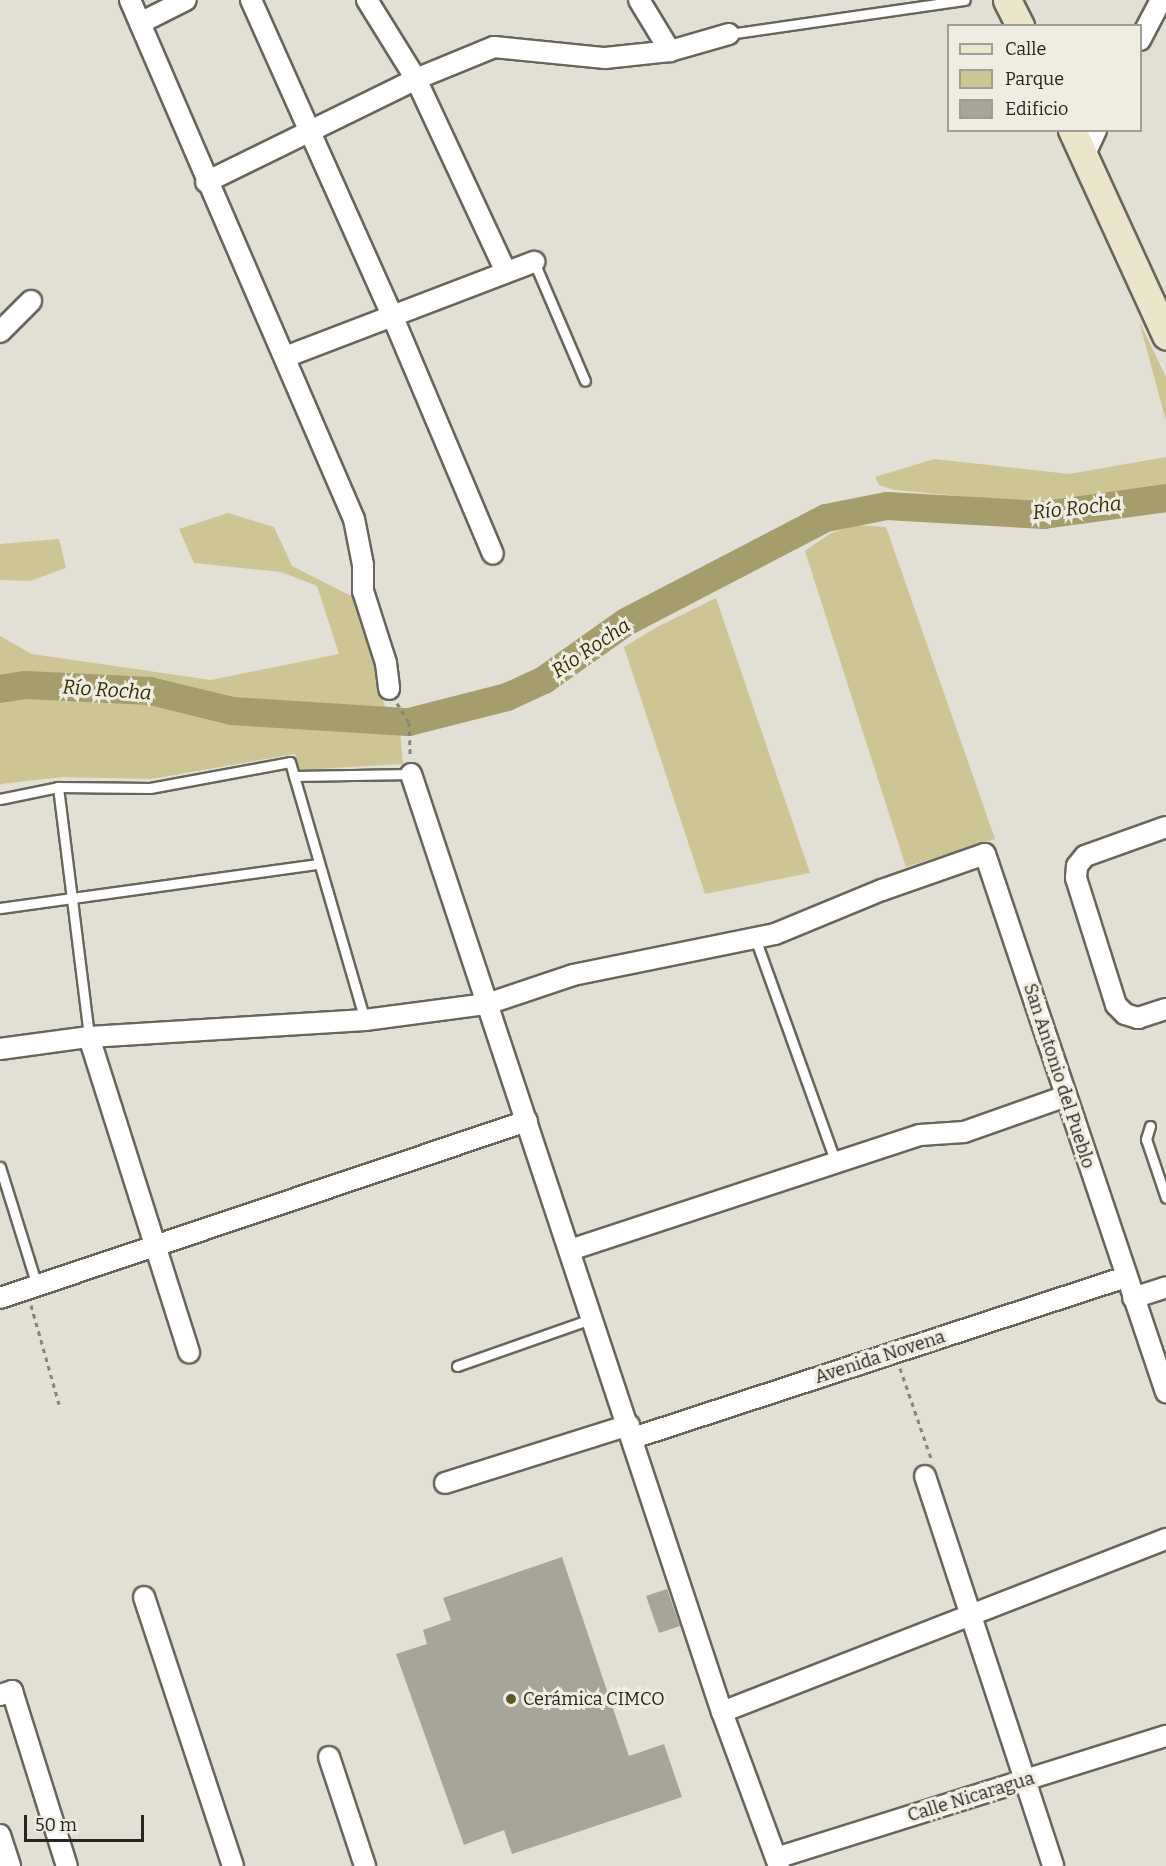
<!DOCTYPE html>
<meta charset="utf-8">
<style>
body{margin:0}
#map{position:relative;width:1166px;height:1866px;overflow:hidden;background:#e2e0d4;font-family:Bitter,serif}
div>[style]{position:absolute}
.green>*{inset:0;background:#cec594}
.river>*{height:28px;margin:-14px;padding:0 14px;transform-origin:14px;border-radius:14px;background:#a59d6c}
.building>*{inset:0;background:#a7a599}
.path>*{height:3px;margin-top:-1.5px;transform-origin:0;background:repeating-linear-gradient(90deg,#86857c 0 4.5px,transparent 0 9px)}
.roads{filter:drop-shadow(2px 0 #68665b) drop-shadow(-2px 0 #68665b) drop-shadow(0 2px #68665b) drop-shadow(0 -2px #68665b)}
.lane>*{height:9px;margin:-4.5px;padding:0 4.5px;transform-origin:4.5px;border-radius:4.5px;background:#fff}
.street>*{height:20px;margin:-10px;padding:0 10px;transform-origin:10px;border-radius:10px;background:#fff}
.secondary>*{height:27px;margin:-13.5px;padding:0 13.5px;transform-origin:13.5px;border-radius:13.5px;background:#eae5cb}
.dots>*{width:16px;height:16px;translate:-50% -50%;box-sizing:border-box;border:3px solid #efede1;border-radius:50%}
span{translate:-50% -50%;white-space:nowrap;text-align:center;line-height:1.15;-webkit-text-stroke:6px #efede1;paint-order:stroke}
.street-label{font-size:18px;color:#262521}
.poi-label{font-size:18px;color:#262521}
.left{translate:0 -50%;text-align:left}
.water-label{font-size:20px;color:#362f05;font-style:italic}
.legend{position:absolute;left:947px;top:24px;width:195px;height:108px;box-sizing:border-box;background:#efede1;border:2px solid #9f9d94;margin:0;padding:8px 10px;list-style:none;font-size:18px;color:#262521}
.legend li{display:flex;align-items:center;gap:12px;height:30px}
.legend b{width:30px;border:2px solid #9f9d94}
.scale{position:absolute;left:24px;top:1815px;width:120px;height:27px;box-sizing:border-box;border:3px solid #262521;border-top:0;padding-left:8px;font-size:18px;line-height:21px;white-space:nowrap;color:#262521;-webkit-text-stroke:4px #efede1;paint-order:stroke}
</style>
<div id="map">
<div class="green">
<i style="clip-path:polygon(1139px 321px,1166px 377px,1166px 421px)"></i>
<i style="clip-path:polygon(1166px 457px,1166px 487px,1044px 504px,895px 490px,879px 485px,875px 477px,934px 459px,1069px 474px)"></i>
<i style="clip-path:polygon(228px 513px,274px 527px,292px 566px,355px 598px,385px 707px,212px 696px,158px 681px,30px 674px,0 679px,0 636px,32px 654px,211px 680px,339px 654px,317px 586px,281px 572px,194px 563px,179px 529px)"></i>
<i style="clip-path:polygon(856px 525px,886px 527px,995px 839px,906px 867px,805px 551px,831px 533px)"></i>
<i style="clip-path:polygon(59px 539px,66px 568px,30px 581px,0 580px,0 544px)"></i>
<i style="clip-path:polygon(716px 598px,810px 873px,705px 894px,624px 647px,657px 627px)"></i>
<i style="clip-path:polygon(24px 695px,146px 697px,221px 718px,400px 730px,403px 764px,299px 770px,295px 754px,151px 779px,64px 777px,0 784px,0 698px)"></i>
</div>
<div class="river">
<i style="left:0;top:689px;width:26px;rotate:-9deg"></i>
<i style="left:26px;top:685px;width:124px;rotate:2.8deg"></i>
<i style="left:150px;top:691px;width:84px;rotate:13.7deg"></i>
<i style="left:232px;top:711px;width:177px;rotate:3.6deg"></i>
<i style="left:409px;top:722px;width:101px;rotate:-14.3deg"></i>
<i style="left:507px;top:697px;width:41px;rotate:-24.7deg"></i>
<i style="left:544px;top:680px;width:100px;rotate:-35.3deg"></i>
<i style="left:626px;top:622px;width:225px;rotate:-27.5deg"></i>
<i style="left:826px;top:518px;width:62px;rotate:-11.1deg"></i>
<i style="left:887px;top:506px;width:157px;rotate:3.3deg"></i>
<i style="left:1044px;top:515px;width:123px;rotate:-7.9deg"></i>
</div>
<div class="building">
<i style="clip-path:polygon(562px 1557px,629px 1756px,664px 1744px,682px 1797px,512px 1854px,504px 1830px,464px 1845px,396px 1654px,427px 1644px,423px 1630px,451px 1620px,443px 1598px)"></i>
<i style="clip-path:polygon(667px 1589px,680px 1626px,659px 1633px,646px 1596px)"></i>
</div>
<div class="path">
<i style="left:397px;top:703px;width:22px;rotate:58deg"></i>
<i style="left:409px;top:722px;width:34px;rotate:88deg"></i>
<i style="left:31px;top:1305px;width:103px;rotate:74.2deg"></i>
<i style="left:900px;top:1368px;width:98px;rotate:71deg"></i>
</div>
<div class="roads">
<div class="lane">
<i style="left:729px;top:34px;width:238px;rotate:-8.2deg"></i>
<i style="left:534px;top:262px;width:129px;rotate:66.8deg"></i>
<i style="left:294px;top:776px;width:254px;rotate:73.8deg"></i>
<i style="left:58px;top:787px;width:252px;rotate:82.9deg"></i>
<i style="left:0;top:799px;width:59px;rotate:-11.7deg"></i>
<i style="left:58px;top:787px;width:92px;rotate:0.6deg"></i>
<i style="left:150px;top:788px;width:142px;rotate:-10.5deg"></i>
<i style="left:290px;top:762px;width:15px;rotate:74deg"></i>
<i style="left:294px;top:776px;width:117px;rotate:-1deg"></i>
<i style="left:0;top:908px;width:322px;rotate:-7.9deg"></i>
<i style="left:755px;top:938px;width:239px;rotate:70.2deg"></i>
<i style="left:1150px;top:1126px;width:14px;rotate:107deg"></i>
<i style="left:1146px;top:1139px;width:62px;rotate:71.3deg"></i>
<i style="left:0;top:1167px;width:125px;rotate:72.7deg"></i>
<i style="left:457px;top:1366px;width:144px;rotate:-19.4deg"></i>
</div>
<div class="street">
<i style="left:130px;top:0;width:565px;rotate:66.66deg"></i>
<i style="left:354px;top:519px;width:47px;rotate:78.9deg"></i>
<i style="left:363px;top:565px;width:26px;rotate:90deg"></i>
<i style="left:363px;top:591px;width:76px;rotate:72.3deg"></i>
<i style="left:386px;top:663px;width:26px;rotate:83deg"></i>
<i style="left:251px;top:0;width:345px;rotate:65.9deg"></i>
<i style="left:392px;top:315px;width:259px;rotate:67.1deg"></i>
<i style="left:367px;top:0;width:93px;rotate:58.2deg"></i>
<i style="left:416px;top:79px;width:213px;rotate:65deg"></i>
<i style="left:639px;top:0;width:60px;rotate:58.7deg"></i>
<i style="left:140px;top:23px;width:51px;rotate:-26.6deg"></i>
<i style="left:1140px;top:40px;width:45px;rotate:-62.3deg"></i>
<i style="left:1084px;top:156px;width:29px;rotate:-65deg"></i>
<i style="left:206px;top:182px;width:234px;rotate:-26.1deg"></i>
<i style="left:416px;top:79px;width:84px;rotate:-22.3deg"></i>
<i style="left:494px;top:47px;width:112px;rotate:5.7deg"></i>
<i style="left:605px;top:58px;width:65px;rotate:-6.1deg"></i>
<i style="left:670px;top:51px;width:61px;rotate:-16.1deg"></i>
<i style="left:0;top:332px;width:44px;rotate:-45deg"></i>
<i style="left:285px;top:357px;width:267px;rotate:-20.9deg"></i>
<i style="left:411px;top:774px;width:988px;rotate:71.66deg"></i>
<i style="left:722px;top:1712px;width:164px;rotate:69.7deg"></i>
<i style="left:1166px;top:827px;width:86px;rotate:160.3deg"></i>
<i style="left:1085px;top:856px;width:13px;rotate:129deg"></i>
<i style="left:1077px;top:866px;width:12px;rotate:95deg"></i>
<i style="left:1076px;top:878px;width:133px;rotate:72.5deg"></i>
<i style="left:1116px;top:1005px;width:13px;rotate:45deg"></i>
<i style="left:1125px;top:1014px;width:14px;rotate:17deg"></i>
<i style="left:1138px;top:1018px;width:29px;rotate:-18deg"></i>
<i style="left:89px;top:1037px;width:331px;rotate:72.4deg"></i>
<i style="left:0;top:1049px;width:90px;rotate:-7.7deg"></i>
<i style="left:89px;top:1037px;width:277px;rotate:-3.5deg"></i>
<i style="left:365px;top:1020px;width:123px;rotate:-7.5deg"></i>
<i style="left:487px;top:1004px;width:91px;rotate:-18.6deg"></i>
<i style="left:573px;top:975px;width:206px;rotate:-11.5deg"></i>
<i style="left:775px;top:934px;width:116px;rotate:-22.4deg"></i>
<i style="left:882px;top:890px;width:109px;rotate:-19.3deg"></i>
<i style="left:985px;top:854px;width:568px;rotate:71.41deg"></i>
<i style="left:570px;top:1250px;width:368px;rotate:-18.2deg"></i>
<i style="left:920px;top:1135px;width:44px;rotate:-3.9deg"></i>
<i style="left:964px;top:1132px;width:108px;rotate:-19.4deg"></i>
<i style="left:0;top:1298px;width:556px;rotate:-18.57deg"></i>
<i style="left:1133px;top:1298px;width:35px;rotate:-18deg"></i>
<i style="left:633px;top:1438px;width:519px;rotate:-18.09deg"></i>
<i style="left:925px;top:1476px;width:410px;rotate:71.8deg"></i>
<i style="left:445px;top:1483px;width:193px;rotate:-17.5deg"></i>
<i style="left:144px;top:1597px;width:283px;rotate:71.7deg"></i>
<i style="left:0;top:1695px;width:13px;rotate:-18deg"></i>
<i style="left:12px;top:1691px;width:183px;rotate:72.6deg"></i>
<i style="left:722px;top:1712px;width:477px;rotate:-21.3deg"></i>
<i style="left:329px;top:1757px;width:115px;rotate:71.7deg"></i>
<i style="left:0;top:1835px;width:33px;rotate:72deg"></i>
<i style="left:776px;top:1858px;width:409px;rotate:-17.4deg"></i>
</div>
<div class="secondary">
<i style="left:1007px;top:0;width:29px;rotate:63deg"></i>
<i style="left:1072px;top:130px;width:226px;rotate:65.4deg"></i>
</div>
</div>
<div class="dots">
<i style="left:511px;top:1699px;background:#605724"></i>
</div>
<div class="street-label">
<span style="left:1059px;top:1076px;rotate:72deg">San Antonio del Pueblo</span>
<span style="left:880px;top:1357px;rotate:-18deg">Avenida Novena</span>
<span style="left:971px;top:1797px;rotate:-17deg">Calle Nicaragua</span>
</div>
<div class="poi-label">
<span class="left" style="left:523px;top:1699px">Cerámica CIMCO</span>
</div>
<div class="water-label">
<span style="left:1077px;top:508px;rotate:-6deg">Río Rocha</span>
<span style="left:591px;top:648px;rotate:-34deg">Río Rocha</span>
<span style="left:107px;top:690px;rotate:4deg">Río Rocha</span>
</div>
<ul class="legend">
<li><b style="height:8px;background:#eae5cb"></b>Calle</li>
<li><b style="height:16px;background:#cec594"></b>Parque</li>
<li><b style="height:16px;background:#a7a599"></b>Edificio</li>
</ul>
<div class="scale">50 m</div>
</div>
